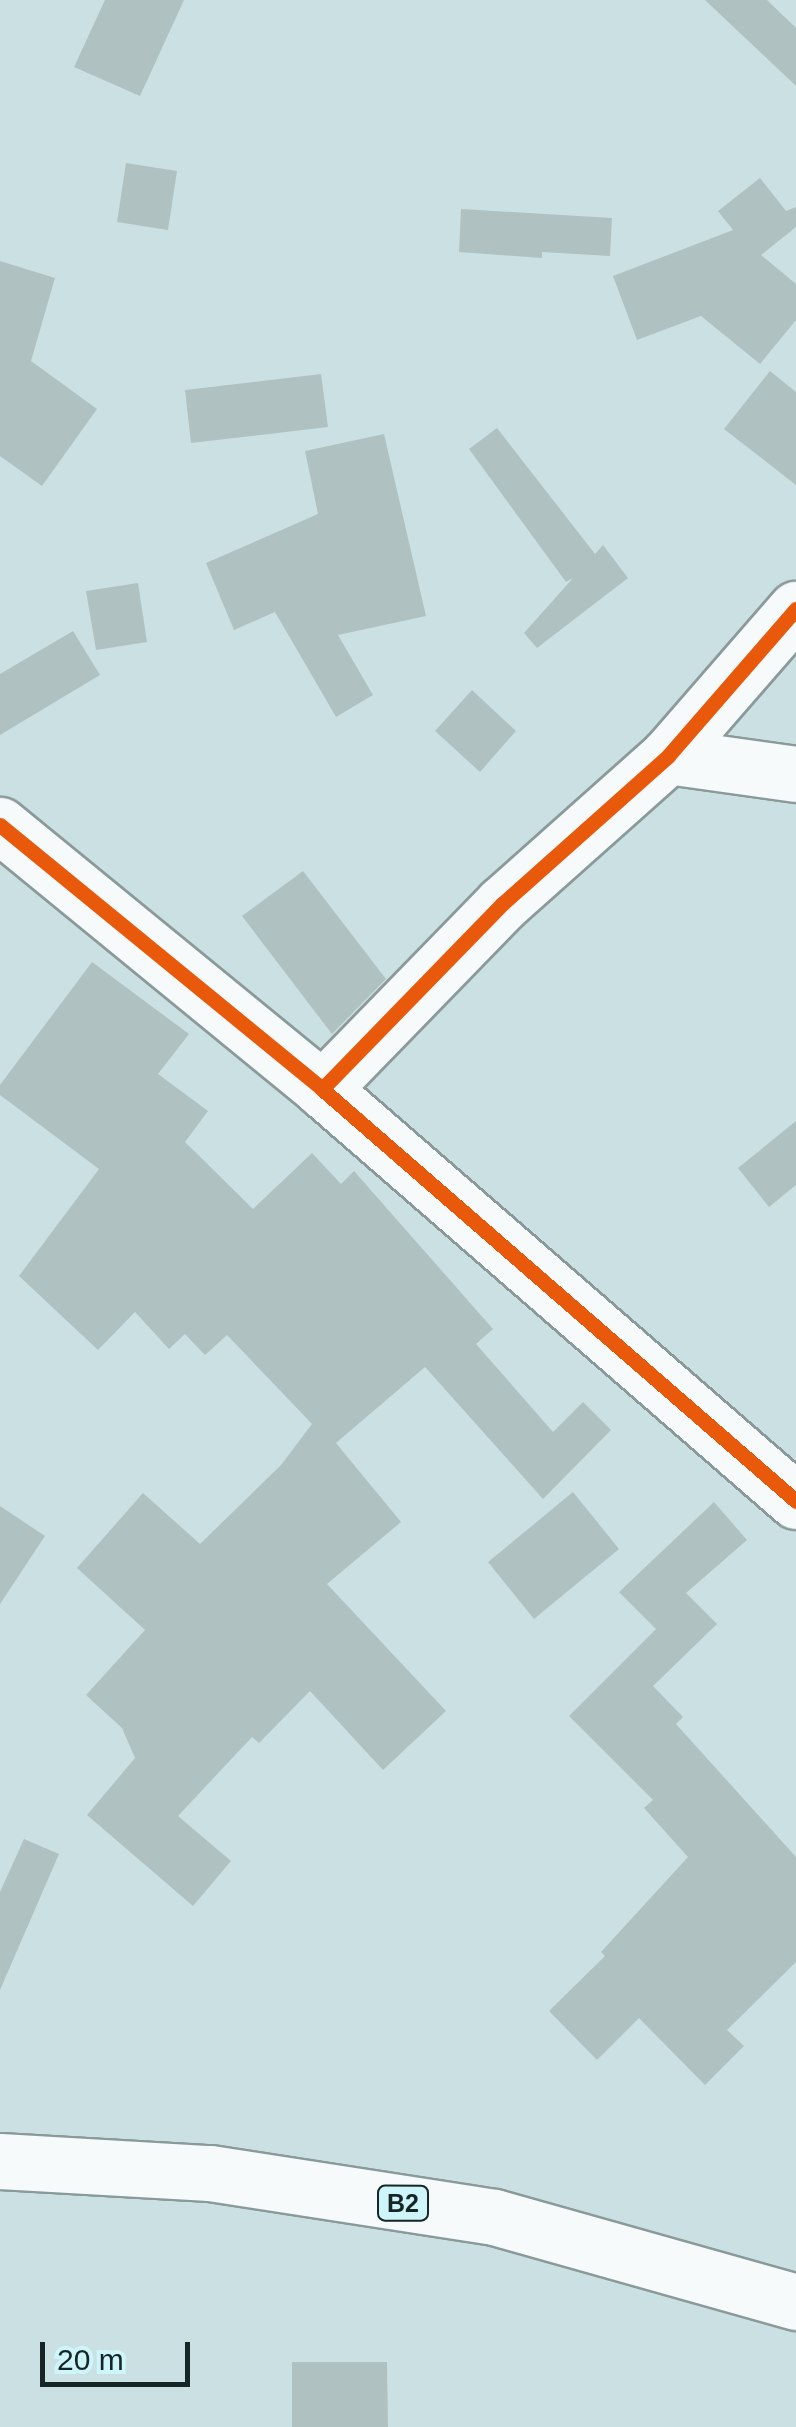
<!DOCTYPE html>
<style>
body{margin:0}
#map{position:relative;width:796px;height:2427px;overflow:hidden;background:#cbe0e2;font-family:Arial,sans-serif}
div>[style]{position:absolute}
.building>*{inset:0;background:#b0c1c2}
.roads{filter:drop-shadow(2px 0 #8a9a9b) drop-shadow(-2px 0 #8a9a9b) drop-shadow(0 2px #8a9a9b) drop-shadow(0 -2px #8a9a9b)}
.minor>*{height:55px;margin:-27.5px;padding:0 27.5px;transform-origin:27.5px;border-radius:27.5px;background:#f7fafb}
.highway>*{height:55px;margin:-27.5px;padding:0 27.5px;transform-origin:27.5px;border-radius:27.5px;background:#f7fafb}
.cycleway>*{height:15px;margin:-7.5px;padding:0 7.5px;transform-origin:7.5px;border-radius:7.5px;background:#e8590c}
span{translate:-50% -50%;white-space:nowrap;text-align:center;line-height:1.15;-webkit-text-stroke:10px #cef5f9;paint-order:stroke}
.shield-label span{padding:2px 8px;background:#cef5f9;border:2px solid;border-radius:8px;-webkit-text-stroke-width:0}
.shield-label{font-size:25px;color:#162526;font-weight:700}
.scale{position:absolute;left:40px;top:2342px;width:150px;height:45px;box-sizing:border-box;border:5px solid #162526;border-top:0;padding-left:12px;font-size:30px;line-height:35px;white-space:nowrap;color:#162526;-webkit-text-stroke:8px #cef5f9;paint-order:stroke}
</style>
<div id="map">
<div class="building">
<i style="clip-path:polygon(105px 0,184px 0,140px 96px,74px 67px)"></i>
<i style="clip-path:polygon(705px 0,767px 0,796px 28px,796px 86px)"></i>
<i style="clip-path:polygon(126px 163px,177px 171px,168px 230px,117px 222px)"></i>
<i style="clip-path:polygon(760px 178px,786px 211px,796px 207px,796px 227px,761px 255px,796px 284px,796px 320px,760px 364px,701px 316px,637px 340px,613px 276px,733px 230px,718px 211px)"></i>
<i style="clip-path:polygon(461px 209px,612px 218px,610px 256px,542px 252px,542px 258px,459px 252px)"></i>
<i style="clip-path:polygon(0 261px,55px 278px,31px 361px,97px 409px,42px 486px,0 456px)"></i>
<i style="clip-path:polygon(770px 371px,796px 392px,796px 485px,724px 429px)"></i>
<i style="clip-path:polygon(321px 374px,328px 427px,191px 443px,185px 390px)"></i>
<i style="clip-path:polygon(497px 428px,595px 554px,603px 545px,628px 578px,537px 648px,524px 633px,573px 578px,566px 582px,469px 449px)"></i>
<i style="clip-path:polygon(384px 434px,426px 616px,338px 635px,373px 695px,336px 717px,275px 612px,234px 630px,206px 563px,318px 514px,305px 451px)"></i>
<i style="clip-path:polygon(138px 583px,147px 642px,96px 650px,86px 591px)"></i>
<i style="clip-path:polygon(73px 631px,100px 675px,0 735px,0 674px)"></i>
<i style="clip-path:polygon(472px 690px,516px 731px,480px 772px,435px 731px)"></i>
<i style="clip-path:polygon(303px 871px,386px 979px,332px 1034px,242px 916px)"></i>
<i style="clip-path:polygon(92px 962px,189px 1034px,158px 1074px,208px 1111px,185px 1142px,253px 1209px,312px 1153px,341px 1184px,354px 1171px,493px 1329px,476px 1344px,553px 1432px,583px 1402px,611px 1430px,543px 1499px,425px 1367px,336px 1443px,401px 1522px,327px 1584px,446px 1711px,383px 1770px,310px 1691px,259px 1743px,252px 1737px,178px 1816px,231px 1861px,193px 1906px,87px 1815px,135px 1758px,122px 1728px,86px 1695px,145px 1630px,77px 1568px,143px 1493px,200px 1544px,281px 1465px,312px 1424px,227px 1335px,205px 1355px,185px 1334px,169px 1349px,135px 1312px,98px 1350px,19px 1276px,99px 1169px,0 1095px,0 1085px)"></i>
<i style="clip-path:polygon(796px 1121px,796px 1185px,769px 1207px,738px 1168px)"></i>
<i style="clip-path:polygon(573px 1492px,619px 1549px,534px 1619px,488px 1562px)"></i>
<i style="clip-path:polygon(714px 1502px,747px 1540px,686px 1593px,717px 1624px,653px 1686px,683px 1717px,676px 1724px,796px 1857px,796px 1962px,727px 2030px,744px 2046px,705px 2085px,639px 2018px,597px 2060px,549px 2011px,605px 1956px,601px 1952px,688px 1857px,644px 1808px,653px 1800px,569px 1716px,656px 1629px,619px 1592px)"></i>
<i style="clip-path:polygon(0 1506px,45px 1536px,0 1604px)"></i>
<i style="clip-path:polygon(24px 1839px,59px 1854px,0 1990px,0 1892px)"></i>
<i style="clip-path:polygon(292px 2362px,387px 2362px,388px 2427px,292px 2427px)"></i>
</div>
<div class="roads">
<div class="minor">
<i style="left:668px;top:756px;width:129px;rotate:8deg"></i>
<i style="left:0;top:825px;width:416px;rotate:39.3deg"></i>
<i style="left:322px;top:1089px;width:628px;rotate:41deg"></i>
<i style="left:322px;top:1089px;width:258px;rotate:-45.8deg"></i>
<i style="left:502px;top:904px;width:222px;rotate:-41.7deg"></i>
<i style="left:668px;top:756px;width:195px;rotate:-49deg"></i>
</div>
<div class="highway">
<i style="left:0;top:2161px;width:210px;rotate:3.3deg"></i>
<i style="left:210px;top:2173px;width:287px;rotate:8.8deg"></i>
<i style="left:494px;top:2217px;width:314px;rotate:15.7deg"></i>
</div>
</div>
<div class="cycleway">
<i style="left:0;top:825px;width:416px;rotate:39.3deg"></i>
<i style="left:322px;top:1089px;width:628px;rotate:41deg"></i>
<i style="left:322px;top:1089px;width:258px;rotate:-45.8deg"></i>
<i style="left:502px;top:904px;width:222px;rotate:-41.7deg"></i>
<i style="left:668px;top:756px;width:195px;rotate:-49deg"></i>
</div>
<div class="shield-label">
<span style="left:403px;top:2203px">B2</span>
</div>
<div class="scale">20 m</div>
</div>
